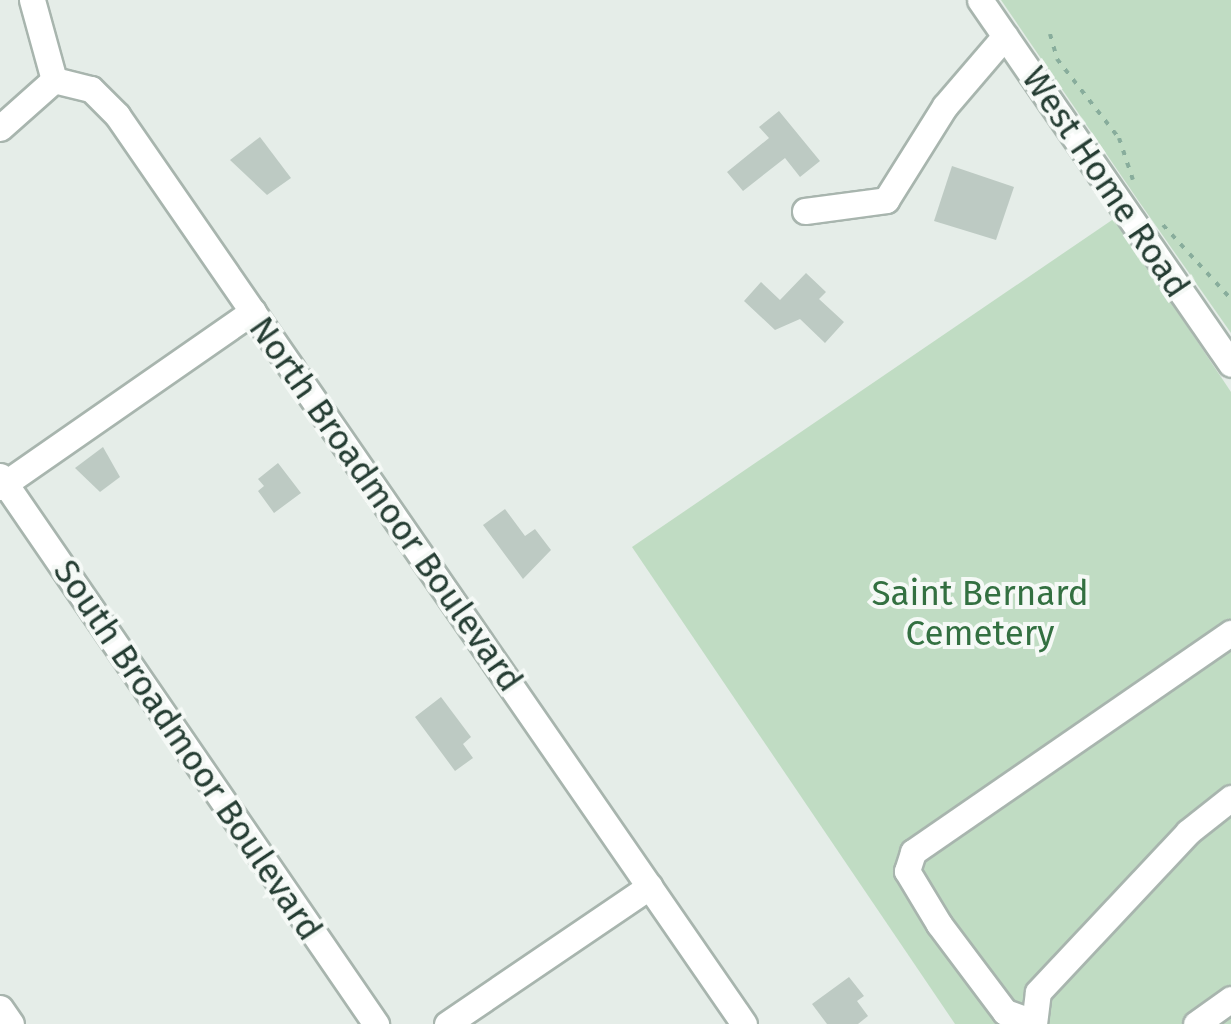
<!DOCTYPE html>
<style>
body{margin:0}
#map{position:relative;width:1231px;height:1024px;overflow:hidden;background:#e5ede8;font-family:"Fira Sans",sans-serif}
div>[style]{position:absolute}
.green>*{inset:0;background:#c0dcc3}
.building>*{inset:0;background:#bdcac3}
.path>*{height:4px;margin-top:-2px;transform-origin:0;background:repeating-linear-gradient(90deg,#88ad9c 0 5px,transparent 0 13px)}
.roads{filter:drop-shadow(2px 0 #a8b5ae) drop-shadow(-2px 0 #a8b5ae) drop-shadow(0 2px #a8b5ae) drop-shadow(0 -2px #a8b5ae)}
.minor>*{height:25px;margin:-12.5px;padding:0 12.5px;transform-origin:12.5px;border-radius:12.5px;background:#fff}
span{translate:-50% -50%;white-space:nowrap;text-align:center;line-height:1.15;-webkit-text-stroke:8px #f5f9f6;paint-order:stroke}
.street-label{font-size:35px;color:#253d33}
.park-label{font-size:35px;color:#337041}
</style>
<div id="map">
<div class="green">
<i style="clip-path:polygon(1001px 0,1231px 0,1231px 333px,1140px 203px)"></i>
<i style="clip-path:polygon(1115px 218px,1231px 392px,1231px 1024px,955px 1024px,632px 547px)"></i>
</div>
<div class="building">
<i style="clip-path:polygon(779px 111px,820px 161px,800px 177px,785px 158px,743px 191px,727px 172px,769px 138px,759px 127px)"></i>
<i style="clip-path:polygon(260px 137px,291px 178px,267px 195px,230px 160px)"></i>
<i style="clip-path:polygon(952px 166px,1014px 187px,996px 240px,934px 221px)"></i>
<i style="clip-path:polygon(806px 273px,826px 292px,819px 299px,844px 322px,825px 343px,800px 319px,775px 330px,744px 301px,761px 282px,780px 300px)"></i>
<i style="clip-path:polygon(103px 447px,120px 477px,100px 492px,75px 468px)"></i>
<i style="clip-path:polygon(278px 463px,301px 493px,274px 513px,258px 491px,264px 486px,258px 479px)"></i>
<i style="clip-path:polygon(505px 509px,525px 536px,535px 529px,551px 550px,523px 579px,483px 525px)"></i>
<i style="clip-path:polygon(441px 697px,471px 737px,463px 744px,473px 758px,455px 771px,415px 717px)"></i>
<i style="clip-path:polygon(849px 977px,864px 996px,857px 1001px,868px 1016px,858px 1024px,827px 1024px,812px 1004px)"></i>
</div>
<div class="path">
<i style="left:1050px;top:34px;width:26px;rotate:74deg"></i>
<i style="left:1057px;top:59px;width:100px;rotate:51.9deg"></i>
<i style="left:1119px;top:138px;width:44px;rotate:71.6deg"></i>
<i style="left:1163px;top:225px;width:100px;rotate:47.4deg"></i>
</div>
<div class="roads">
<div class="minor">
<i style="left:32px;top:0;width:83px;rotate:74.6deg"></i>
<i style="left:980px;top:0;width:442px;rotate:55.4deg"></i>
<i style="left:54px;top:80px;width:38px;rotate:14deg"></i>
<i style="left:91px;top:89px;width:37px;rotate:45deg"></i>
<i style="left:117px;top:115px;width:1104px;rotate:55.4deg"></i>
<i style="left:0;top:128px;width:72px;rotate:-41.6deg"></i>
<i style="left:805px;top:211px;width:82px;rotate:-7.7deg"></i>
<i style="left:886px;top:200px;width:111px;rotate:-57.9deg"></i>
<i style="left:945px;top:106px;width:92px;rotate:-49.4deg"></i>
<i style="left:0;top:476px;width:665px;rotate:55.54deg"></i>
<i style="left:0;top:487px;width:308px;rotate:-34.8deg"></i>
<i style="left:0;top:1008px;width:19px;rotate:55deg"></i>
<i style="left:1033px;top:1022px;width:30px;rotate:-160deg"></i>
<i style="left:1005px;top:1012px;width:110px;rotate:-126.9deg"></i>
<i style="left:939px;top:924px;width:62px;rotate:-121.1deg"></i>
<i style="left:907px;top:871px;width:20px;rotate:-72deg"></i>
<i style="left:913px;top:852px;width:386px;rotate:-34.6deg"></i>
<i style="left:447px;top:1024px;width:245px;rotate:-34.2deg"></i>
<i style="left:1034px;top:1024px;width:32px;rotate:-83deg"></i>
<i style="left:1038px;top:992px;width:219px;rotate:-46.8deg"></i>
<i style="left:1188px;top:832px;width:55px;rotate:-38.3deg"></i>
<i style="left:1196px;top:1024px;width:43px;rotate:-35.5deg"></i>
</div>
</div>
<div class="street-label">
<span style="left:1106px;top:182px;rotate:56deg">West Home Road</span>
<span style="left:386px;top:504px;rotate:55deg">North Broadmoor Boulevard</span>
<span style="left:188px;top:750px;rotate:56deg">South Broadmoor Boulevard</span>
</div>
<div class="park-label">
<span style="left:980px;top:613px">Saint Bernard<br>Cemetery</span>
</div>
</div>
